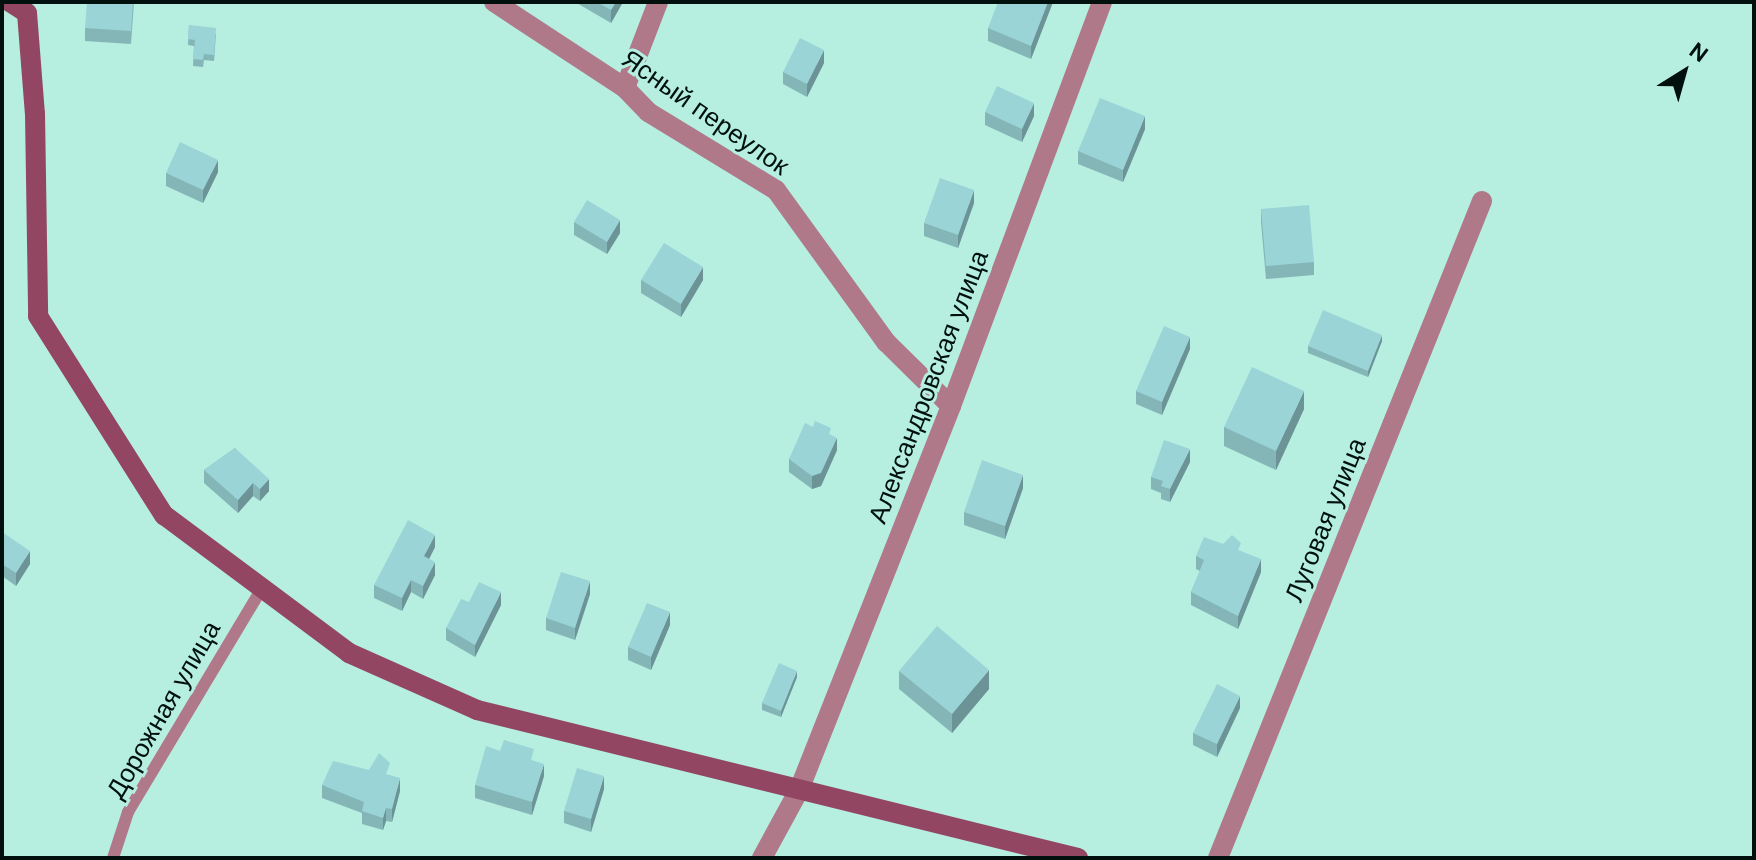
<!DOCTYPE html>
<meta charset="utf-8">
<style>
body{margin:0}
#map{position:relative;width:1756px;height:860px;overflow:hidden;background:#b6eee0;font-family:"DM Sans",sans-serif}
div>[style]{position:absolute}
.lane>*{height:12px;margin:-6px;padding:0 6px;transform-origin:6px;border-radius:6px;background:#af798a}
.street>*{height:20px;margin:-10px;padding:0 10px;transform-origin:10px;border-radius:10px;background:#af798a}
.secondary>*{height:20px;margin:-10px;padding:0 10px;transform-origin:10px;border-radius:10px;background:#924662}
.wall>*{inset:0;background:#84b6b8}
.shaded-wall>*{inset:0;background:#6c9496}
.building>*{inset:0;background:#9ad4d6}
span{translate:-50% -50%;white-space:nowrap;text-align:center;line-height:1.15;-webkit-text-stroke:6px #b6eee0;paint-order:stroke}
.street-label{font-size:26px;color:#00110d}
.frame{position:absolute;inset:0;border:4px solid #00110d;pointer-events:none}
.north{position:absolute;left:1644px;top:32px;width:80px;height:80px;-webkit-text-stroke:6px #b6eee0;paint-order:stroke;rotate:37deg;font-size:22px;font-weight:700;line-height:32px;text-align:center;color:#00110d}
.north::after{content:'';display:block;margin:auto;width:28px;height:36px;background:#00110d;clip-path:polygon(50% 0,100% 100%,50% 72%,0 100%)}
</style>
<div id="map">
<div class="lane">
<i style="left:113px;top:858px;width:48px;rotate:-71.9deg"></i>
<i style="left:128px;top:812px;width:261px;rotate:-59.1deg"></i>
</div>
<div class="street">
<i style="left:494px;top:2px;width:157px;rotate:33.3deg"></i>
<i style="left:625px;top:88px;width:33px;rotate:46deg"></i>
<i style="left:648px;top:112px;width:150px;rotate:31.4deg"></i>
<i style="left:776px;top:190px;width:188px;rotate:54.1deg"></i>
<i style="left:886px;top:342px;width:91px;rotate:44.6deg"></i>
<i style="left:625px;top:88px;width:92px;rotate:-69deg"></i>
<i style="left:762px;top:858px;width:77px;rotate:-61.4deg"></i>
<i style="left:799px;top:790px;width:413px;rotate:-68.4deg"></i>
<i style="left:951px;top:406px;width:431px;rotate:-69.5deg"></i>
<i style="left:1218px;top:858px;width:708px;rotate:-68.11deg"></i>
</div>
<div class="secondary">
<i style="left:10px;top:2px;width:20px;rotate:33deg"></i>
<i style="left:27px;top:13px;width:101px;rotate:85.5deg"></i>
<i style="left:35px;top:114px;width:202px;rotate:89.1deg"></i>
<i style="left:38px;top:316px;width:236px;rotate:57.7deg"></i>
<i style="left:164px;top:515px;width:231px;rotate:36.7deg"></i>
<i style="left:349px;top:653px;width:140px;rotate:24deg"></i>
<i style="left:477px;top:710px;width:619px;rotate:13.83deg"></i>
</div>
<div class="wall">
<i style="clip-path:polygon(134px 2px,131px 44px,85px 41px,85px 28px)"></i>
<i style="clip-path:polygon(575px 2px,623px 2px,611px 23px)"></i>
<i style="clip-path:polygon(1053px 2px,1031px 59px,988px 41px,988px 28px)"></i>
<i style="clip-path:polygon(189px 25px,216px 34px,214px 61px,204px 60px,203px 67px,193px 66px,194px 46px,188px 45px)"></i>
<i style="clip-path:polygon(824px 63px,807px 97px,783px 84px,783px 72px)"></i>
<i style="clip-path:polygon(985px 112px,1034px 116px,1022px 142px,985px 125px)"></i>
<i style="clip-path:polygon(1145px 129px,1123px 182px,1078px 164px,1078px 151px)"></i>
<i style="clip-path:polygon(218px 172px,203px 203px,166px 186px,166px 173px)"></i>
<i style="clip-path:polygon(974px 203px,958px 248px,924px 236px,924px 223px)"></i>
<i style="clip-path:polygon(1261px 209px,1314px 262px,1314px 275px,1266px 279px,1261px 222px)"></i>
<i style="clip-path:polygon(574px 222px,620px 233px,607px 254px,574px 235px)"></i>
<i style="clip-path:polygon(641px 280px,703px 280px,681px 317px,641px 293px)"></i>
<i style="clip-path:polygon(1382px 341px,1368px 377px,1308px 353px,1308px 346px)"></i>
<i style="clip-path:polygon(1190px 349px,1162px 415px,1136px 404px,1136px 391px)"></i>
<i style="clip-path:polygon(1304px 409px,1276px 470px,1224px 446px,1224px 427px)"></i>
<i style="clip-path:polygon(831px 435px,837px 450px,821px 486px,812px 489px,789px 472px,789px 459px)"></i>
<i style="clip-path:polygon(235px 448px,269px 491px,260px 501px,253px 496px,238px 513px,204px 483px,204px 470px)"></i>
<i style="clip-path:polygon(1190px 462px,1170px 502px,1161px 499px,1161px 493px,1151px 489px,1151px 477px)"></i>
<i style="clip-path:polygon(1023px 488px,1005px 539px,964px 525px,964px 512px)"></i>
<i style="clip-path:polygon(2px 532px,30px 564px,16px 586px,2px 576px)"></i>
<i style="clip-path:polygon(435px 547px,429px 559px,435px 575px,423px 599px,411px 592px,402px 611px,374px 598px,374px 585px)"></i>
<i style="clip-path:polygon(1241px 551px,1261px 572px,1238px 629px,1191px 605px,1191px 592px,1200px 571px,1196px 569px,1196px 556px)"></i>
<i style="clip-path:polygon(590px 594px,575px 640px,546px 630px,546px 618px)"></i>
<i style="clip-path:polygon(469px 602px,501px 605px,475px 657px,446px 640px,446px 628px)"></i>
<i style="clip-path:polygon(670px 625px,651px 670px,628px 660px,628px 647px)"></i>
<i style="clip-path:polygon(899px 671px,989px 689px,952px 733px,899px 689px)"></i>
<i style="clip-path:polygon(797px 677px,781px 717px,762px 710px,762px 703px)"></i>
<i style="clip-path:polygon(1240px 708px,1217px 757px,1193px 745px,1193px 733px)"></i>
<i style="clip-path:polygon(534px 761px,544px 776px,532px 815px,475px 798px,475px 785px)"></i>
<i style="clip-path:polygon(390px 775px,400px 791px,392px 822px,386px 821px,383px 830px,362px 824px,362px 813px,322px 798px,322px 785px)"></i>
<i style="clip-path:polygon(604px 789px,591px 832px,564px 823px,564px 811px)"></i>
</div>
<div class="shaded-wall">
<i style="clip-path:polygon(616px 2px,623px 2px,611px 23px,611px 10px)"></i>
<i style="clip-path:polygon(1048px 2px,1053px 2px,1031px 59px,1031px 46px)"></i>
<i style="clip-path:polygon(824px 50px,824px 63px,807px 97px,807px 84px)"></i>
<i style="clip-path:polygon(1034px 103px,1034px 116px,1022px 142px,1022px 129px)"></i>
<i style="clip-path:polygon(1145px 116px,1145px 129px,1123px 182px,1123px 170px)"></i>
<i style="clip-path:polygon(218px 160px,218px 172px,203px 203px,203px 190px)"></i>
<i style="clip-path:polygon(974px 190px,974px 203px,958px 248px,958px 235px)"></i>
<i style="clip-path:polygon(620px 220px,620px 233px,607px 254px,607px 242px)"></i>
<i style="clip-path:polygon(703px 267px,703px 280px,681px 317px,681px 304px)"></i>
<i style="clip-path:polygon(1382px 335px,1382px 341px,1368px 377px,1368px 371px)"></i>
<i style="clip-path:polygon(1190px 337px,1190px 349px,1162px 415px,1162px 402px)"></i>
<i style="clip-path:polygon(1304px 391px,1304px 409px,1276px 470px,1276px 451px)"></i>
<i style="clip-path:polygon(837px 438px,837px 450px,821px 486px,812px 489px,812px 476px)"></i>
<i style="clip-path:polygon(1190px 449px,1190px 462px,1170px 502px,1170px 489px)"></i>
<i style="clip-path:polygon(1023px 475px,1023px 488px,1005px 539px,1005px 526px)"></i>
<i style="clip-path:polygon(269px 479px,269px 491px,260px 501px,260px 489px)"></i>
<i style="clip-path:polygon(253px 483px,253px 496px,238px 513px,238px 500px)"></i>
<i style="clip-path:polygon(435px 535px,435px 547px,424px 569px,424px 556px)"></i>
<i style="clip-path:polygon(30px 551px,30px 564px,16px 586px,16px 573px)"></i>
<i style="clip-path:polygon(1261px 559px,1261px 572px,1238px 629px,1238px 616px)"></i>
<i style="clip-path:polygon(435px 562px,435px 575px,423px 599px,423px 586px)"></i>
<i style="clip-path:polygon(411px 580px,411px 592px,402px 611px,402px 598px)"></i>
<i style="clip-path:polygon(590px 581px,590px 594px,575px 640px,575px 628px)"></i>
<i style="clip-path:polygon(501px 592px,501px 605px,475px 657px,475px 645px)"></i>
<i style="clip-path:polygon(670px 612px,670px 625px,651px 670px,651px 657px)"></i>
<i style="clip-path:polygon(989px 670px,989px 689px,952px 733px,952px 714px)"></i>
<i style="clip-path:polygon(797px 671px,797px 677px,781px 717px,781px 711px)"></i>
<i style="clip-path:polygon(1240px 696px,1240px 708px,1217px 757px,1217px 744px)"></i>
<i style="clip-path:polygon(544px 764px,544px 776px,532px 815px,532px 802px)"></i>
<i style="clip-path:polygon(604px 776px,604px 789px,591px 832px,591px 819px)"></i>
<i style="clip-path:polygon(400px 778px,400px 791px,392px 822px,392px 809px)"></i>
<i style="clip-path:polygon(386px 808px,386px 821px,383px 830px,383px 818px)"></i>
</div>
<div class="building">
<i style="clip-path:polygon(87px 2px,133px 2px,131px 31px,85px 28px)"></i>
<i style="clip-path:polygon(597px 2px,616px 2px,611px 10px)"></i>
<i style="clip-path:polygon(998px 2px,1048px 2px,1031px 46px,988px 28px)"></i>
<i style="clip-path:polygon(189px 25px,216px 28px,214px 55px,204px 54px,203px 60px,193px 59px,195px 40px,188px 39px)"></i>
<i style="clip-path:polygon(800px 38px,824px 50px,807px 84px,783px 72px)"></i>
<i style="clip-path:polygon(997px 86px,1034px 103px,1022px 129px,985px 112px)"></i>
<i style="clip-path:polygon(1100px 98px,1145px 116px,1123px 170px,1078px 151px)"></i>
<i style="clip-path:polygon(180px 142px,218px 160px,203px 190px,166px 173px)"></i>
<i style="clip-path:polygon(940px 178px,974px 190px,958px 235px,924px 223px)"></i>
<i style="clip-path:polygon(587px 200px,620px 220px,607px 242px,574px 222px)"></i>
<i style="clip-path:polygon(1309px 205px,1314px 262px,1266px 266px,1261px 209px)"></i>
<i style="clip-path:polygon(664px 243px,703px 267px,681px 304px,641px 280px)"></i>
<i style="clip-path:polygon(1323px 310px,1382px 335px,1368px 371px,1308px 346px)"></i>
<i style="clip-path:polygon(1164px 326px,1190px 337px,1162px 402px,1136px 391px)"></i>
<i style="clip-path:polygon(1252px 367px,1304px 391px,1276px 451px,1224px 427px)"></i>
<i style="clip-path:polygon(815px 421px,831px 428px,829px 434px,837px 438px,821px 473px,812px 476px,789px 459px,805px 423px,813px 427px)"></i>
<i style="clip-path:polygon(1164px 440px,1190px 449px,1170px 489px,1161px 486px,1163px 481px,1151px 477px)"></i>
<i style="clip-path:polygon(235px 448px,269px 479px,260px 489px,253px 483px,238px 500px,204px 470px)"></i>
<i style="clip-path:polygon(982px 460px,1023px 475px,1005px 526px,964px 512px)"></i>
<i style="clip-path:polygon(408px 520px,435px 535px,424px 556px,435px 562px,423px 586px,411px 580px,402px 598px,374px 585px)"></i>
<i style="clip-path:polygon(2px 532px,30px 551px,16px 573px,2px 564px)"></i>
<i style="clip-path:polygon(1232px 535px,1241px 543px,1238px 550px,1261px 559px,1238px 616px,1191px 592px,1204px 560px,1196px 556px,1204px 537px,1223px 544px)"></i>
<i style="clip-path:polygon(561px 572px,590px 581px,575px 628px,546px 618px)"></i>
<i style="clip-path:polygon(479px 582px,501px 592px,475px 645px,446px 628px,461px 599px,469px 602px)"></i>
<i style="clip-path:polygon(647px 603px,670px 612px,651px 657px,628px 647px)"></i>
<i style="clip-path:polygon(937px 626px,989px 670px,952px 714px,899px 671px)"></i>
<i style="clip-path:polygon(779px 663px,797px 671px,781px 711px,762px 703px)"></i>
<i style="clip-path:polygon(1217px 684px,1240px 696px,1217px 744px,1193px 733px)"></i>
<i style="clip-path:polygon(504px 740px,534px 749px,531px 760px,544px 764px,532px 802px,475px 785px,486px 746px,500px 751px)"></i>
<i style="clip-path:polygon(379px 753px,390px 763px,386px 774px,400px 778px,392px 809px,386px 808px,383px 818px,362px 811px,364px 802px,322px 785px,333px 761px,369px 770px)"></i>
<i style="clip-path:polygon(577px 768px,604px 776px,591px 819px,564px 811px)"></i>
</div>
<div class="street-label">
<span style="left:705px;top:113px;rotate:35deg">Ясный переулок</span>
<span style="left:929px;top:387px;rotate:-69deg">Александровская улица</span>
<span style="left:1326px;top:520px;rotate:-68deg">Луговая улица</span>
<span style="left:164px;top:710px;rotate:-60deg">Дорожная улица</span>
</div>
<div class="frame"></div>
<div class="north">N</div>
</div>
